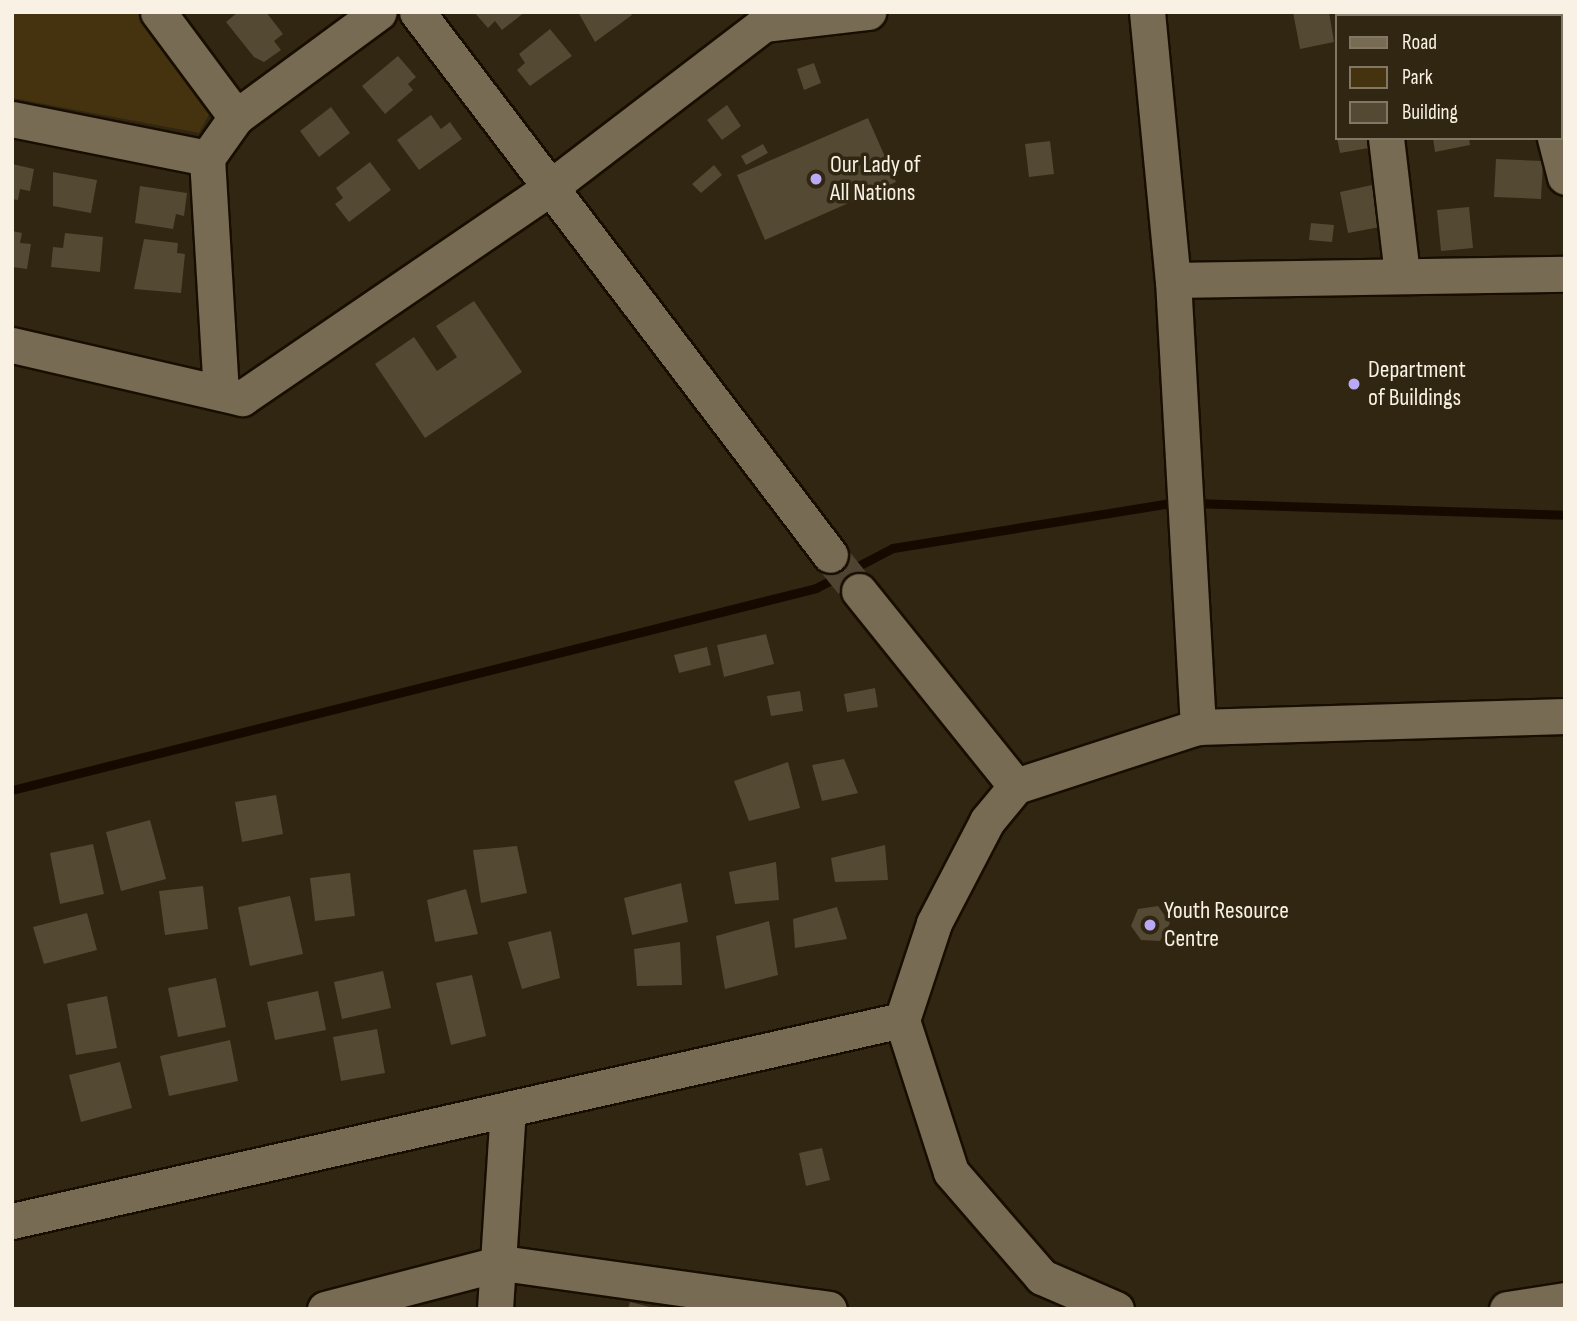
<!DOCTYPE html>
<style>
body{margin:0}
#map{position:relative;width:1577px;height:1321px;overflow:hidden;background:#302611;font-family:"Sofia Sans Condensed",sans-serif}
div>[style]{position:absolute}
.green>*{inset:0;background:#44330e}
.stream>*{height:9px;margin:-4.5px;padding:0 4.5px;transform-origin:4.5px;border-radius:4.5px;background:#160a00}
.building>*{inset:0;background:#544933}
.street-tunnel>*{height:35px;margin-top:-17.5px;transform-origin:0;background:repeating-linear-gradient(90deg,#4e4431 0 35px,transparent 0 53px)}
.roads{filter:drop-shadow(2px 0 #180e00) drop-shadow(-2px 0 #180e00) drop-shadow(0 2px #180e00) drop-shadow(0 -2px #180e00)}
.street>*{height:35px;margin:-17.5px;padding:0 17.5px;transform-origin:17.5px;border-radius:17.5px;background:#776b54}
.dots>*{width:19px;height:19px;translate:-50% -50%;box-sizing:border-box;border:4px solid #302611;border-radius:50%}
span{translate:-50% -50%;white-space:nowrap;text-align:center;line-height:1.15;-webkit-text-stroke:7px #302611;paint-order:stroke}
.poi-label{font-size:24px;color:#f8f1e4}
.left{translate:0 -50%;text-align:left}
.frame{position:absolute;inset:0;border:14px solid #f8f1e4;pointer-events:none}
.legend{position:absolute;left:1335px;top:14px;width:228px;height:126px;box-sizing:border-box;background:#302611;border:2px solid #807765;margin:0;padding:9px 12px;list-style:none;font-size:21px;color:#f8f1e4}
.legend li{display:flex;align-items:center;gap:14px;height:35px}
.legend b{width:35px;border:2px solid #807765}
</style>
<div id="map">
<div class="green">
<i style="clip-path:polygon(12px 12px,148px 12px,215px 104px,199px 133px,12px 98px)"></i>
</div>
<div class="stream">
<i style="left:1192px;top:503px;width:373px;rotate:1.8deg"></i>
<i style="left:12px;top:790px;width:829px;rotate:-14.1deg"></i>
<i style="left:816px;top:588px;width:87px;rotate:-27.5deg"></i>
<i style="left:893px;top:548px;width:289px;rotate:-9.2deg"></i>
</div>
<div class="building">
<i style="clip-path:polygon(238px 12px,266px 12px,283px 34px,274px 41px,281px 50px,264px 62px,254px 57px,226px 22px)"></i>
<i style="clip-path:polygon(474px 12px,525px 12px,502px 30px,495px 21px,488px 28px)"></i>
<i style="clip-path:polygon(578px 12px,630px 12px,632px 15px,595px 42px)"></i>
<i style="clip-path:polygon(1293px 12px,1329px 12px,1334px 42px,1300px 49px)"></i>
<i style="clip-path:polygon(1401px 12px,1439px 12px,1440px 16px,1402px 16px)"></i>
<i style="clip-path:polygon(1459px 12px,1498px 12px,1499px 16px,1460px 16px)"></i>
<i style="clip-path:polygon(550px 29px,572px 56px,530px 86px,517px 70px,525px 63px,519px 54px)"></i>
<i style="clip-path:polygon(398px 56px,416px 77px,408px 84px,413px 90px,385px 114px,362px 86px)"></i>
<i style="clip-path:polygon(814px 63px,821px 83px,804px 90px,797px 69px)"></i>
<i style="clip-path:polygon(727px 105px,741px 126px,722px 140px,707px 120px)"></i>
<i style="clip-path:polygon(331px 107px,350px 133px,319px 157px,300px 131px)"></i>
<i style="clip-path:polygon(431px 115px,441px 129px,450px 122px,462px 139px,419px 170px,397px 140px)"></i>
<i style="clip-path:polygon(868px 118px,896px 182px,765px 240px,737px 175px)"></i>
<i style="clip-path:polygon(1337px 138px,1367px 138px,1369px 148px,1340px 153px)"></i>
<i style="clip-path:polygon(1433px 138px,1469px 138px,1470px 145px,1435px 152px)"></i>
<i style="clip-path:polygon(1050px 141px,1054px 174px,1029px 177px,1025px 144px)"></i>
<i style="clip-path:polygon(763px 144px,768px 153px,746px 165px,741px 156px)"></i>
<i style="clip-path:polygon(1496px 159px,1543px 161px,1541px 199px,1494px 197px)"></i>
<i style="clip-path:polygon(370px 162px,391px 190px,349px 222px,335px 204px,343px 198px,336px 188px)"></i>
<i style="clip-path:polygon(12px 164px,34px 169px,30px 191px,20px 189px,18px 200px,12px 199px)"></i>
<i style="clip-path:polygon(714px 165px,722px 175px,701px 193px,692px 184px)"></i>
<i style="clip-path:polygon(53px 172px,97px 180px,91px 213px,53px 206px)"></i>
<i style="clip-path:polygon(1372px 185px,1380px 227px,1348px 233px,1340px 192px)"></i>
<i style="clip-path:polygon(140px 186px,187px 193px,184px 216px,176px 214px,173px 229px,135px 223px)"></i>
<i style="clip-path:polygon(1469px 207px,1473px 248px,1441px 251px,1437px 210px)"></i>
<i style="clip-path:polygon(1311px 223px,1334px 225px,1332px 242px,1309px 240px)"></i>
<i style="clip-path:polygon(12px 231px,22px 233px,20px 243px,31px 244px,27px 269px,12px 267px)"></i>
<i style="clip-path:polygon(65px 233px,103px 237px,100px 272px,51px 267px,53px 247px,63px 248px)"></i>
<i style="clip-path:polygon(144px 239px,178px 243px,177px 253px,185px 254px,181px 293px,134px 289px)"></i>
<i style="clip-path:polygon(474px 301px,522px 372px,425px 438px,375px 364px,414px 337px,437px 371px,457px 357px,436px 326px)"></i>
<i style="clip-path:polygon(766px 634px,774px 664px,724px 677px,717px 645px)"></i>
<i style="clip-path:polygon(707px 647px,711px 665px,679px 673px,674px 655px)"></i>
<i style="clip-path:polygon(875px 688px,878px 707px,847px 712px,844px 694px)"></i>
<i style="clip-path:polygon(800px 691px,803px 711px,771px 716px,767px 696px)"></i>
<i style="clip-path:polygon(844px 759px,858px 793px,822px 801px,812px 765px)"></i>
<i style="clip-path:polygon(788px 762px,800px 808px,749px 821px,734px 781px)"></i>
<i style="clip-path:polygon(276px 795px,283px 834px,242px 842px,235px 802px)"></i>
<i style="clip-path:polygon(150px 820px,166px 879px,121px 891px,106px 832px)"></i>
<i style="clip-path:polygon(93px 844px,104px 894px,60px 904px,50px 853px)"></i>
<i style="clip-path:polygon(885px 845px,888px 880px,835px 882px,831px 858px)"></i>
<i style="clip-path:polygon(517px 846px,527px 893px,481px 903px,473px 850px)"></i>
<i style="clip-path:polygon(776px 862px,779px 900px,735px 904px,729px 872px)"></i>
<i style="clip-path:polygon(350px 873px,355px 916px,315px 921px,310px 878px)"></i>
<i style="clip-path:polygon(681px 883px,688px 922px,632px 935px,624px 898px)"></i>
<i style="clip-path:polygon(203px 886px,208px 929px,165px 935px,159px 891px)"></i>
<i style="clip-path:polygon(466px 889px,478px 934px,435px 942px,427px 900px)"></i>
<i style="clip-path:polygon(290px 896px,303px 954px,250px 966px,238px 907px)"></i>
<i style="clip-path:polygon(1158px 906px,1170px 923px,1160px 941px,1141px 940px,1131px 926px,1138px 909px)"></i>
<i style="clip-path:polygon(837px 907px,847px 939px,795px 948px,793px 919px)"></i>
<i style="clip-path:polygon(87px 913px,97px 950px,44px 964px,33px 927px)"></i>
<i style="clip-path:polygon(769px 921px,778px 975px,725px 989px,716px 936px)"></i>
<i style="clip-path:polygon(551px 931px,560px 978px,522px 989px,508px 942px)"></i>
<i style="clip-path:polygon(680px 942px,682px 985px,637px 986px,634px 949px)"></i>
<i style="clip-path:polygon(383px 971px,391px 1008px,342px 1019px,334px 982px)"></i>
<i style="clip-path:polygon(472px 975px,486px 1036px,451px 1045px,436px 983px)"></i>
<i style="clip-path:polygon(216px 978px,226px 1027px,178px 1037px,168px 988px)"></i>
<i style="clip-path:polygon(318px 991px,326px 1030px,275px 1040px,267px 1002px)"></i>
<i style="clip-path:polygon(107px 996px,117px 1048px,76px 1055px,67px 1004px)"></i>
<i style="clip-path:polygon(377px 1029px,385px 1073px,341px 1081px,333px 1037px)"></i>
<i style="clip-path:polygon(230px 1040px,238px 1081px,169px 1096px,160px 1056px)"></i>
<i style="clip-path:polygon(120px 1062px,132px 1108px,81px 1122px,69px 1075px)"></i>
<i style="clip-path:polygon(822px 1148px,830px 1180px,806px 1186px,799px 1153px)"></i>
<i style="clip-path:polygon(630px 1302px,654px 1308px,654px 1309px,628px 1309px)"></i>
</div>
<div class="street-tunnel">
<i style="left:830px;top:555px;width:46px;rotate:51.1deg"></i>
</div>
<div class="roads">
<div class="street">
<i style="left:158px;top:12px;width:131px;rotate:53.4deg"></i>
<i style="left:417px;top:12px;width:682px;rotate:52.74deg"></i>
<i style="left:1147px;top:12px;width:269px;rotate:84.5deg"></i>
<i style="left:1173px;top:280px;width:448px;rotate:86.8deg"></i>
<i style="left:1372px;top:12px;width:4px;rotate:90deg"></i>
<i style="left:1524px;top:12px;width:4px;rotate:90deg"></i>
<i style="left:12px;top:119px;width:199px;rotate:11.3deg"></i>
<i style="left:207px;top:158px;width:50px;rotate:-54.7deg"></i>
<i style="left:236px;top:117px;width:177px;rotate:-36.3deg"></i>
<i style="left:1386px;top:138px;width:137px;rotate:83.3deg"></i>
<i style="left:1555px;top:138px;width:40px;rotate:75.6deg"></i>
<i style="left:207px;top:158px;width:235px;rotate:86.6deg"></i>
<i style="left:1173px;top:280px;width:392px;rotate:-0.9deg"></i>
<i style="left:12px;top:345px;width:236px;rotate:13deg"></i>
<i style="left:242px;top:398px;width:371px;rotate:-34.3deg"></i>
<i style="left:548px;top:189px;width:272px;rotate:-37.4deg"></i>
<i style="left:764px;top:24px;width:105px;rotate:-6.6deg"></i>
<i style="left:859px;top:591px;width:250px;rotate:51.2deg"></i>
<i style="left:12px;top:1221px;width:912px;rotate:-12.73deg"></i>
<i style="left:325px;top:1309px;width:183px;rotate:-14.6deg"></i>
<i style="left:502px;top:1263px;width:330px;rotate:8deg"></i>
<i style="left:495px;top:1309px;width:199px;rotate:-86.3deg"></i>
<i style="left:1116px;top:1309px;width:81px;rotate:-156.6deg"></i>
<i style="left:1042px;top:1277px;width:139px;rotate:-130.9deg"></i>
<i style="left:951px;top:1172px;width:160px;rotate:-107.9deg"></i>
<i style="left:902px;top:1020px;width:102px;rotate:-71.7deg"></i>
<i style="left:934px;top:923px;width:115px;rotate:-62.5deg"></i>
<i style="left:987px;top:821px;width:45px;rotate:-50.4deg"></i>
<i style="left:1016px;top:786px;width:191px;rotate:-18deg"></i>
<i style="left:1198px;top:727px;width:367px;rotate:-1.7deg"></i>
<i style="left:1507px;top:1309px;width:59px;rotate:-8.8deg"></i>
</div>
</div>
<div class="dots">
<i style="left:816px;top:179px;background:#baaaf6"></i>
<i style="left:1354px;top:384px;background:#baaaf6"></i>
<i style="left:1150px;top:925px;background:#baaaf6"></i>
</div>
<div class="poi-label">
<span class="left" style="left:830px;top:179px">Our Lady of<br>All Nations</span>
<span class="left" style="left:1368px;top:384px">Department<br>of Buildings</span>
<span class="left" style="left:1164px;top:925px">Youth Resource<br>Centre</span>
</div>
<div class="frame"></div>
<ul class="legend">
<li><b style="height:9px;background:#776b54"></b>Road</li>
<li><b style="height:19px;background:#44330e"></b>Park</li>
<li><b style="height:19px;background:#544933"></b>Building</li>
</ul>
</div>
